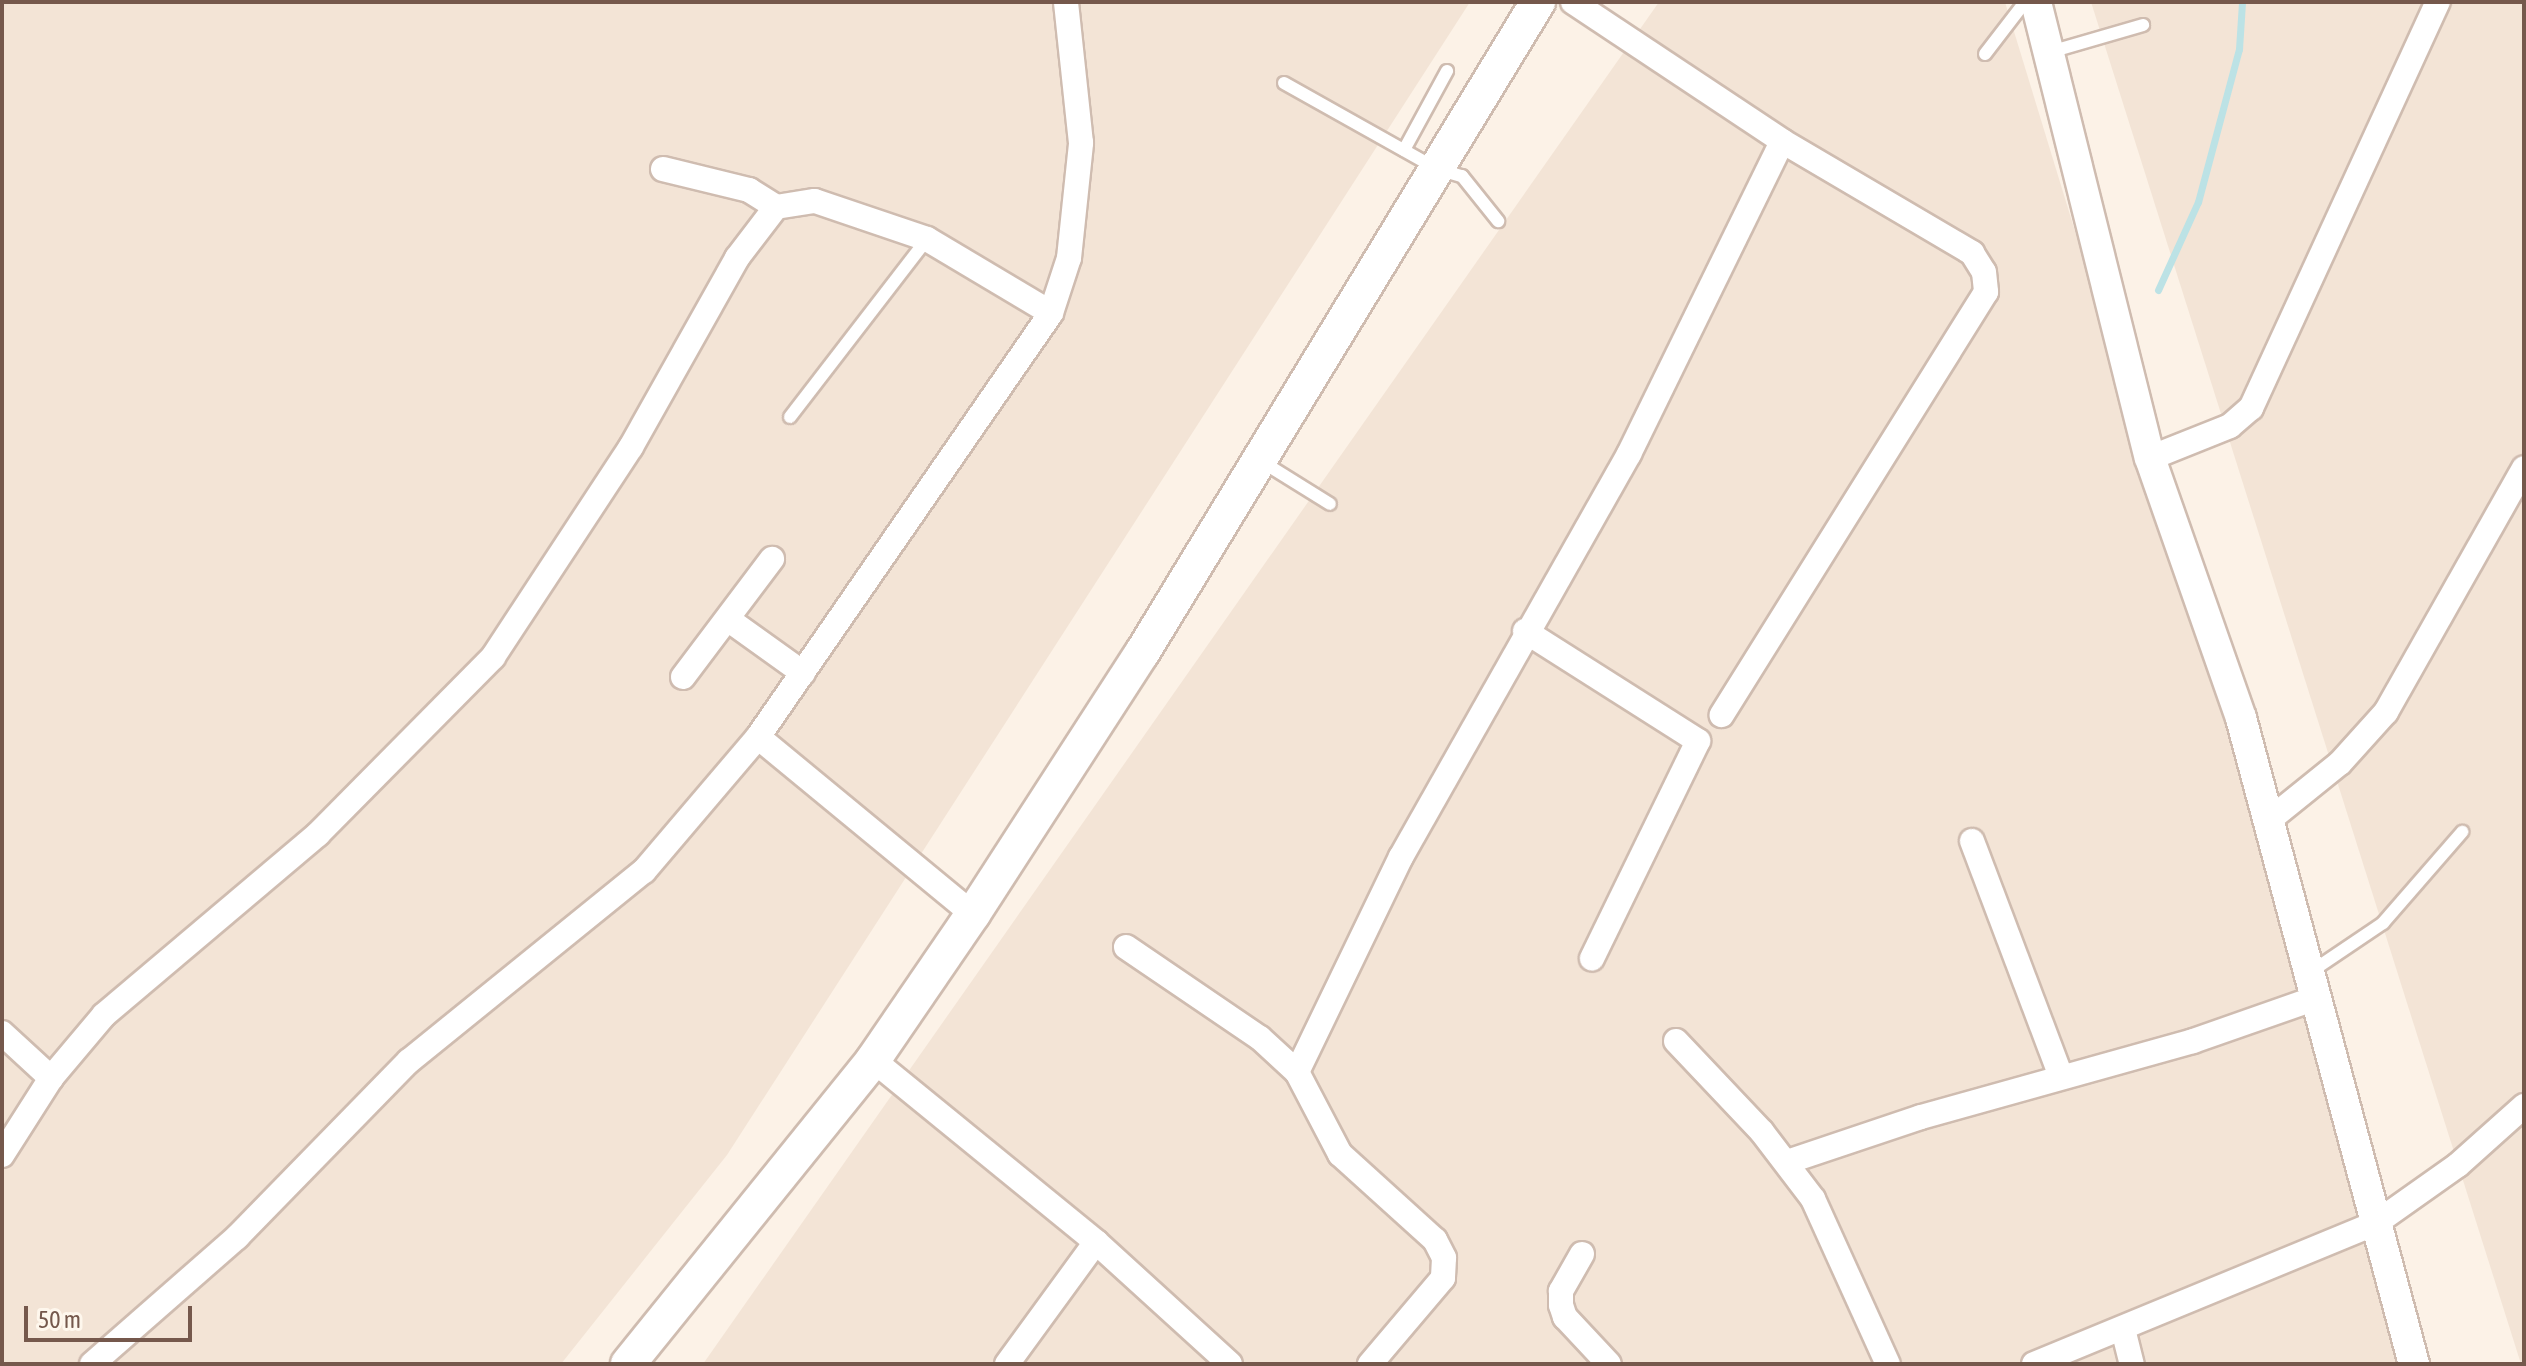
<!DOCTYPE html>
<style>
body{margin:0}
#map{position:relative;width:2526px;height:1366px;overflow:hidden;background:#fcf2e7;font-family:"Asap Condensed",sans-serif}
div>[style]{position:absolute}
.residential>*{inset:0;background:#f3e4d6}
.stream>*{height:7px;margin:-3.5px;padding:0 3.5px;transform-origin:3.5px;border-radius:3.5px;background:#bce2e5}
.roads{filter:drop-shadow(2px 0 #cfbcb0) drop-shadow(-2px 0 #cfbcb0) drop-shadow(0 2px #cfbcb0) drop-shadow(0 -2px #cfbcb0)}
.service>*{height:12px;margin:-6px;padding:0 6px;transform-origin:6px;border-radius:6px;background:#fff}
.minor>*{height:24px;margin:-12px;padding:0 12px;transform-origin:12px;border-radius:12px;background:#fff}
.tertiary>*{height:30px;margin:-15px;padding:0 15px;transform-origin:15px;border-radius:15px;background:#fff}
.secondary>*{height:34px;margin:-17px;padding:0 17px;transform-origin:17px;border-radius:17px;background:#fff}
span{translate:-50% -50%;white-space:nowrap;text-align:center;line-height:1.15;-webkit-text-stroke:8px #fef7ed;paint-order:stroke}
.frame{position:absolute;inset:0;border:4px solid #75584c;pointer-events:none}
.scale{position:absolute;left:24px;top:1306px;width:168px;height:36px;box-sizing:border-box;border:4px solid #75584c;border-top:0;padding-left:10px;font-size:24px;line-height:28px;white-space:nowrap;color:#75584c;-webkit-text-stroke:6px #fef7ed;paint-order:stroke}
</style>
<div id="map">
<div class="residential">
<i style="clip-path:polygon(2px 2px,1470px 2px,727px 1155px,561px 1364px,2px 1364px)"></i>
<i style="clip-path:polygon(1659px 2px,2005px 2px,2421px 1364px,703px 1364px)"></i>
<i style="clip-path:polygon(2091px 2px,2524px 2px,2524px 1364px,2521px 1364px)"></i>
</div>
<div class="stream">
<i style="left:2158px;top:290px;width:97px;rotate:-65.6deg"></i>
<i style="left:2198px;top:202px;width:158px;rotate:-75deg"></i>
<i style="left:2239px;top:49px;width:47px;rotate:-86.3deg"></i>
</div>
<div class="roads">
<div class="service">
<i style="left:2050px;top:52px;width:97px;rotate:-16.2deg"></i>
<i style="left:1985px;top:54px;width:66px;rotate:-52.4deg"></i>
<i style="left:1284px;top:83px;width:176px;rotate:29.3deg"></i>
<i style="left:1437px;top:169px;width:26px;rotate:16deg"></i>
<i style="left:1462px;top:176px;width:58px;rotate:51.3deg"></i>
<i style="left:1404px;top:150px;width:90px;rotate:-61.4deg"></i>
<i style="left:790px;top:417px;width:225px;rotate:-52.4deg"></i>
<i style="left:1261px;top:461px;width:81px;rotate:31.9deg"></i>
<i style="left:2309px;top:973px;width:89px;rotate:-34deg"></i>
<i style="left:2383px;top:923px;width:121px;rotate:-49deg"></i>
</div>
<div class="minor">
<i style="left:1573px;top:2px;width:251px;rotate:33.6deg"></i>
<i style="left:1782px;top:141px;width:221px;rotate:30.5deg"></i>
<i style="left:1972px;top:253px;width:22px;rotate:58deg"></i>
<i style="left:1984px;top:272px;width:20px;rotate:84deg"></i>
<i style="left:1986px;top:292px;width:499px;rotate:122deg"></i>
<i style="left:663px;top:169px;width:89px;rotate:13.7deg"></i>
<i style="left:749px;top:190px;width:32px;rotate:32deg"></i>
<i style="left:2150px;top:458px;width:86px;rotate:-21.8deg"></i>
<i style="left:2230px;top:426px;width:28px;rotate:-41deg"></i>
<i style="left:2251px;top:408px;width:447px;rotate:-65.3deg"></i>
<i style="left:729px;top:620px;width:91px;rotate:35.6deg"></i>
<i style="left:1525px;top:631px;width:205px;rotate:32.4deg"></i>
<i style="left:1698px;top:741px;width:242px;rotate:116deg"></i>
<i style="left:683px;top:677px;width:148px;rotate:-53deg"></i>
<i style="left:758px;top:737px;width:278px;rotate:39.5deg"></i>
<i style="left:2268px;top:821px;width:92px;rotate:-38.9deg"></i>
<i style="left:2340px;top:763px;width:69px;rotate:-48deg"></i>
<i style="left:2386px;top:712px;width:280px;rotate:-60.5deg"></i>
<i style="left:1972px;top:841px;width:251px;rotate:69.3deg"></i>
<i style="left:1126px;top:947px;width:162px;rotate:34.2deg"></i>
<i style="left:1260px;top:1038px;width:50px;rotate:42.6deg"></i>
<i style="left:1297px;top:1072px;width:93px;rotate:62.3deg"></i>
<i style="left:1340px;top:1154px;width:128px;rotate:42.2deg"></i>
<i style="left:1435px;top:1240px;width:20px;rotate:63deg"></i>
<i style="left:1444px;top:1258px;width:20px;rotate:93deg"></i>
<i style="left:1443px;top:1278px;width:113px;rotate:130.3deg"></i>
<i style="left:2px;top:1033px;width:67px;rotate:42.6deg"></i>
<i style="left:1676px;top:1041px;width:125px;rotate:46.6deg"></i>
<i style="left:1762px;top:1132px;width:84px;rotate:52.7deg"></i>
<i style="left:1813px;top:1199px;width:181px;rotate:65.6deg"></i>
<i style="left:873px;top:1060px;width:288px;rotate:39.2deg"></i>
<i style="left:1096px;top:1242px;width:181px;rotate:42.3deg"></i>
<i style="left:1297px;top:1072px;width:239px;rotate:-64.2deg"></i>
<i style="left:1401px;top:857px;width:463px;rotate:-60.5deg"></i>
<i style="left:1629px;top:454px;width:348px;rotate:-63.9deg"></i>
<i style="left:2px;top:1155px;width:91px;rotate:-57.5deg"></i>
<i style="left:51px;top:1078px;width:82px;rotate:-49.9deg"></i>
<i style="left:104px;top:1015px;width:280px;rotate:-40.2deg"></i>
<i style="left:318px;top:834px;width:249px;rotate:-45.3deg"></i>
<i style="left:493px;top:657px;width:251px;rotate:-56.7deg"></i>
<i style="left:631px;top:447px;width:217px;rotate:-60.7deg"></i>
<i style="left:737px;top:258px;width:64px;rotate:-52.6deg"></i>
<i style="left:776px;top:207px;width:39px;rotate:-9deg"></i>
<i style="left:815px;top:201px;width:118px;rotate:18.7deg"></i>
<i style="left:927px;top:239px;width:144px;rotate:30.8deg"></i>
<i style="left:1787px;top:1162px;width:141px;rotate:-18.6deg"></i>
<i style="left:1921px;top:1117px;width:282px;rotate:-15.6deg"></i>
<i style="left:2193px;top:1041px;width:127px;rotate:-19.3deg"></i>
<i style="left:1582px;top:1254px;width:43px;rotate:119.6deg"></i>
<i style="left:1561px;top:1291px;width:14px;rotate:90deg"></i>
<i style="left:1561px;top:1305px;width:13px;rotate:72deg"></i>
<i style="left:1565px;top:1317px;width:64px;rotate:46.9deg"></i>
<i style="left:2123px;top:1329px;width:36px;rotate:76deg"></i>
<i style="left:92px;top:1364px;width:193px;rotate:-41.2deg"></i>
<i style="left:237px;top:1237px;width:246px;rotate:-45.7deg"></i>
<i style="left:409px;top:1061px;width:302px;rotate:-39deg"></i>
<i style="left:644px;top:871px;width:176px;rotate:-49.6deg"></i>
<i style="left:758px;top:737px;width:515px;rotate:-55.35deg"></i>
<i style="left:1051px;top:313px;width:58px;rotate:-71.9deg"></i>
<i style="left:1069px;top:258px;width:116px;rotate:-84deg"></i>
<i style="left:1081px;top:143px;width:142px;rotate:-96.1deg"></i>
<i style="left:1007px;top:1364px;width:151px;rotate:-53.9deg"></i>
<i style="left:2034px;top:1364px;width:370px;rotate:-22.4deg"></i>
<i style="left:2376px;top:1223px;width:100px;rotate:-35.3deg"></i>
<i style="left:2458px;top:1165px;width:89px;rotate:-41.8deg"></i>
</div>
<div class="tertiary">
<i style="left:2036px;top:2px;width:470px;rotate:76deg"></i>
<i style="left:2150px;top:458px;width:275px;rotate:70.7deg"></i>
<i style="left:2241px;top:718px;width:669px;rotate:75.01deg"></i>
</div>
<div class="secondary">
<i style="left:628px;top:1364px;width:390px;rotate:-51.1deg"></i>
<i style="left:873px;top:1060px;width:177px;rotate:-55.6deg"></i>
<i style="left:973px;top:914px;width:311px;rotate:-57.1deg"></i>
<i style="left:1142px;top:653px;width:762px;rotate:-58.69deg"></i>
</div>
</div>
<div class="frame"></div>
<div class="scale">50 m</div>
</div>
